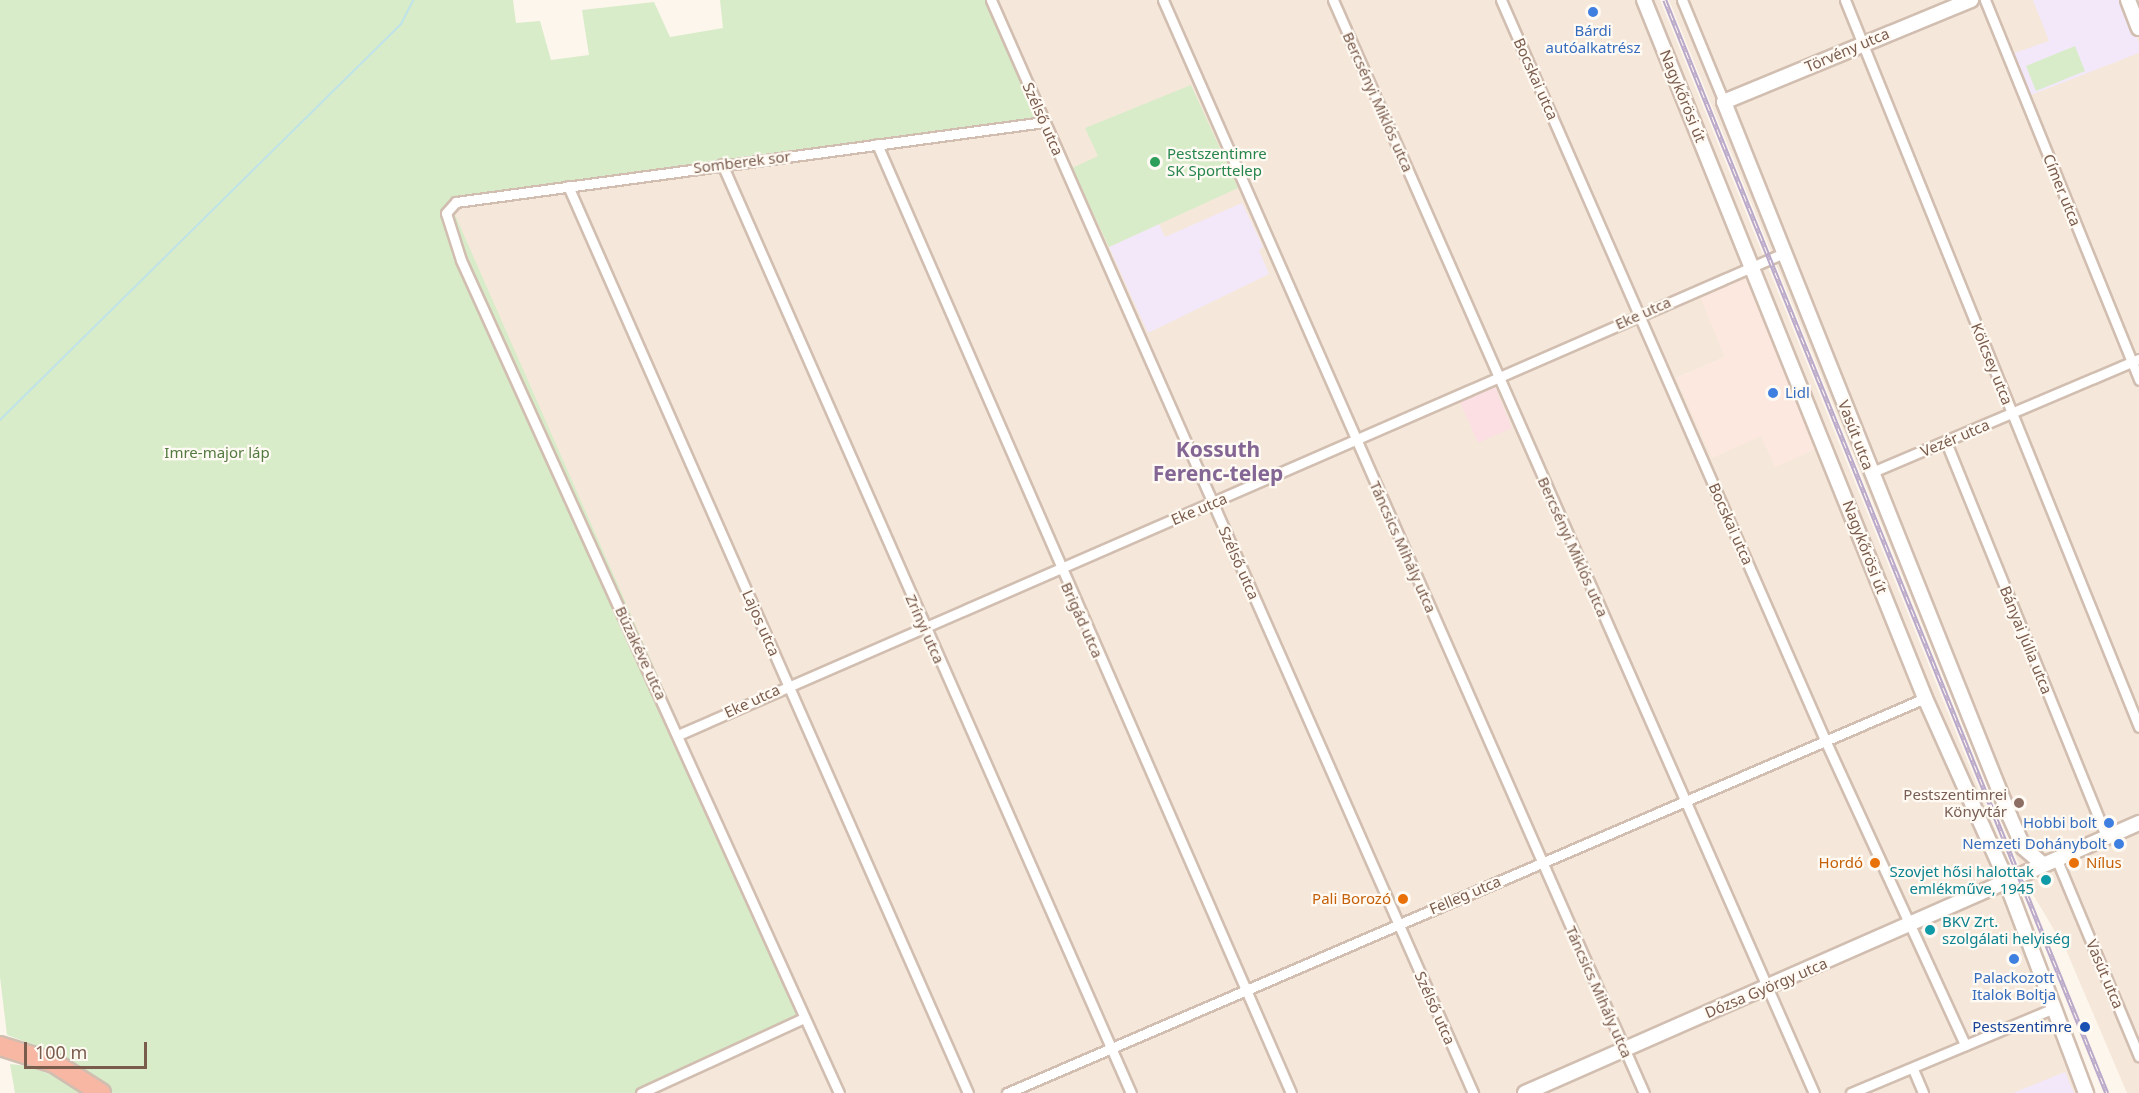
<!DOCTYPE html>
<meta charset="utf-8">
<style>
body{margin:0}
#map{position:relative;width:2139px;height:1093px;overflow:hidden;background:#fdf6ec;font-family:"Noto Sans",sans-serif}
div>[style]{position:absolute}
.residential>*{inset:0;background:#f5e8da}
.commercial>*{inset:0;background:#fde8e0}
.education>*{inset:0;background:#f3e8fa}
.medical>*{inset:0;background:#fbdfe3}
.green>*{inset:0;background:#d8ecc9}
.stream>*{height:2px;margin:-1px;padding:0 1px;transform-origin:1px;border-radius:1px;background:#bfe3e8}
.roads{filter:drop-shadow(2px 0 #d1beb0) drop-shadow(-2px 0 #d1beb0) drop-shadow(0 2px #d1beb0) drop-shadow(0 -2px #d1beb0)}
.street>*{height:9px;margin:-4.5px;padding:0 4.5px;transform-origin:4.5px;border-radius:4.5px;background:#fff}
.secondary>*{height:14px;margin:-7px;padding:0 7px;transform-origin:7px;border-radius:7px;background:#fff}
.highway>*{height:18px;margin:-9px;padding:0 9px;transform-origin:9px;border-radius:9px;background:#f7b7a3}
.rail>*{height:4.5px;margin-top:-2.25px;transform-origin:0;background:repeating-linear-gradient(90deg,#fffaf3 0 7px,#b9a8c9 0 14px);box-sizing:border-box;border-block:2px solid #b9a8c9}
.dots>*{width:16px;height:16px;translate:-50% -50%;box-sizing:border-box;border:3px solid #fffaf3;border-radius:50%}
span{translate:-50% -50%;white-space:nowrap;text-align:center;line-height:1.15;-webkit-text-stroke:4.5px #fffaf3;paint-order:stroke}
.shop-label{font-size:15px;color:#366cbe}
.left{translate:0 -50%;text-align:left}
.right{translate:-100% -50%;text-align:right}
.street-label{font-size:15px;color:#7a5c4d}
.leisure-label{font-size:15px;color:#27864d}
.park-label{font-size:15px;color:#537a41}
.education-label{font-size:15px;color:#785e54}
.food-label{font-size:15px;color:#c56008}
.culture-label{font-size:15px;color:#0d838f}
.transit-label{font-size:15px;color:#164399}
.district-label{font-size:21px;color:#846695;font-weight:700}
.scale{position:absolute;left:24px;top:1042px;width:123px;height:27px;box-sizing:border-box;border:3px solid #7a5c4d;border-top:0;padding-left:8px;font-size:18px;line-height:21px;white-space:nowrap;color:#7a5c4d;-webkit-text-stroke:4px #fffaf3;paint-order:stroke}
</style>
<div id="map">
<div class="residential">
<i style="clip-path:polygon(evenodd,998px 0,1660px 0,2020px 891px,2055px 996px,2096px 1093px,652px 1093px,809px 1021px,451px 208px,1054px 125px,998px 0,1725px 357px,1818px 448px,1761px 436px,1676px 378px,1725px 357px)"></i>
<i style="clip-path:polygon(1669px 0,2139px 0,2139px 1093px,2127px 1093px,2066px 950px,2028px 886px)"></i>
</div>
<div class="commercial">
<i style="clip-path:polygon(1748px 278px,1818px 448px,1775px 467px,1761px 436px,1712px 458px,1676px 378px,1725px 357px,1700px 296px)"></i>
</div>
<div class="education">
<i style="clip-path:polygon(2033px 0,2122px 0,2139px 43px,2139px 53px,2028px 96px,2011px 54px,2049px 41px)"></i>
<i style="clip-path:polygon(1242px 203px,1263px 247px,1259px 250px,1269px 274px,1148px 333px,1109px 247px,1159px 224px,1165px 237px)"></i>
<i style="clip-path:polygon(2065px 1072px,2074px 1093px,2013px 1093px)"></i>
</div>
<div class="medical">
<i style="clip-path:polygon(1495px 387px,1512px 428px,1478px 443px,1460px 402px)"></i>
</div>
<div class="green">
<i style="clip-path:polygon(0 0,513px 0,516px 23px,540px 21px,551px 60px,589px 55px,582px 10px,654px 2px,670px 37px,723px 28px,720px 0,998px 0,1054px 125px,956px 136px,452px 208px,810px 1021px,652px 1093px,113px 1093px,101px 1080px,47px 1050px,7px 1035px,0 977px)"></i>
<i style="clip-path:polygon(2075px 46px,2085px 71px,2036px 91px,2026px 66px)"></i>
<i style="clip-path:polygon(1191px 85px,1238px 188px,1109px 247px,1072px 168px,1098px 156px,1085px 128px)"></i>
<i style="clip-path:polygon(10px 1064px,28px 1066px,68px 1081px,83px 1093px,15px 1093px)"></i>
</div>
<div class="stream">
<i style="left:0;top:420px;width:564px;rotate:-44.64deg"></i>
<i style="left:401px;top:24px;width:27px;rotate:-63deg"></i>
</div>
<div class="roads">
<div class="street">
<i style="left:991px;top:0;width:1195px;rotate:66.2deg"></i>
<i style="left:1163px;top:0;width:1194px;rotate:66.25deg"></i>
<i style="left:1333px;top:0;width:1194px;rotate:66.25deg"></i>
<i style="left:1501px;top:0;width:808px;rotate:66.35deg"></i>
<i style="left:1825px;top:740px;width:336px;rotate:65.3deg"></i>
<i style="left:1682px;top:0;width:110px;rotate:67.6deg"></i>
<i style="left:1845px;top:0;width:784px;rotate:67.98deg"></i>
<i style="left:1985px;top:0;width:410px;rotate:67.9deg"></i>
<i style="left:877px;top:144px;width:1035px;rotate:66.43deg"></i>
<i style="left:722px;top:164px;width:1015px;rotate:66.24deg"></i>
<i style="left:568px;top:186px;width:991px;rotate:66.2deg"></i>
<i style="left:1946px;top:442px;width:426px;rotate:67.9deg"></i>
<i style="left:1870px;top:473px;width:292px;rotate:-23deg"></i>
<i style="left:678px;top:735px;width:1206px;rotate:-23.55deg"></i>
<i style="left:2056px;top:858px;width:215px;rotate:67.3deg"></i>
<i style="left:1913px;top:1069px;width:26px;rotate:67deg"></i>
<i style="left:641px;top:1093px;width:179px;rotate:-24.7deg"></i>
<i style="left:839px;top:1093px;width:915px;rotate:-114.41deg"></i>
<i style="left:461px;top:260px;width:49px;rotate:-107.7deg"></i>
<i style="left:446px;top:213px;width:15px;rotate:-48deg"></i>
<i style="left:456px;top:202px;width:593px;rotate:-7.75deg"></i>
<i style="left:1007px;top:1093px;width:999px;rotate:-23.28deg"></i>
<i style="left:1851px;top:1093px;width:218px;rotate:-22.7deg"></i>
</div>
<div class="secondary">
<i style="left:1644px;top:0;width:752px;rotate:68.07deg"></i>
<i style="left:1925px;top:698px;width:186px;rotate:65.9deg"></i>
<i style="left:2001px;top:868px;width:241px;rotate:69.3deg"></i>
<i style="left:1971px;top:0;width:267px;rotate:157.6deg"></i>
<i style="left:1724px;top:102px;width:770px;rotate:68.2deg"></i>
<i style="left:2010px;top:817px;width:34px;rotate:66deg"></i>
<i style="left:2024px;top:848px;width:23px;rotate:41deg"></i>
<i style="left:2128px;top:0;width:30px;rotate:69deg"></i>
<i style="left:1525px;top:1093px;width:671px;rotate:-23.74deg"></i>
</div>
<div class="highway">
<i style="left:0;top:1046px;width:57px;rotate:17.5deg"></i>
<i style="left:54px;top:1063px;width:56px;rotate:32.6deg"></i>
</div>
</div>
<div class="rail">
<i style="left:1665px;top:0;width:1179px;rotate:67.98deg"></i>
</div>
<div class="dots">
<i style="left:1593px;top:12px;background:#3f7fe0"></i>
<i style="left:1155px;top:162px;background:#2e9e5b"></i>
<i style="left:1773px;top:393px;background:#3f7fe0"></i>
<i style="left:2019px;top:803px;background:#8d6e63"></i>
<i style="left:2109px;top:823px;background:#3f7fe0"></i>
<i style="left:2119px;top:844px;background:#3f7fe0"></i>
<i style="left:1875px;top:863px;background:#e8710a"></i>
<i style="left:2074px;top:863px;background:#e8710a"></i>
<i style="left:2046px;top:880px;background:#0f9aa8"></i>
<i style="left:1403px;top:899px;background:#e8710a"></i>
<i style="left:1930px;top:930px;background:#0f9aa8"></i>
<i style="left:2014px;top:959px;background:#3f7fe0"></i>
<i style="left:2085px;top:1027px;background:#1a4fb4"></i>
</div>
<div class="shop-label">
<span style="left:1593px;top:39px">Bárdi<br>autóalkatrész</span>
<span class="left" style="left:1785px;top:393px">Lidl</span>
<span class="right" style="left:2097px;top:823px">Hobbi bolt</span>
<span class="right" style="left:2107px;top:844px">Nemzeti Dohánybolt</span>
<span style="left:2014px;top:986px">Palackozott<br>Italok Boltja</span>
</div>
<div class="street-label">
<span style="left:1847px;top:50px;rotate:-23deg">Törvény utca</span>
<span style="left:1536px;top:79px;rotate:66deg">Bocskai utca</span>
<span style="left:1683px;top:96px;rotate:68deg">Nagykőrösi út</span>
<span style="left:1378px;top:102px;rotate:66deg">Bercsényi Miklós utca</span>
<span style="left:1043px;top:119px;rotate:66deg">Szélső utca</span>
<span style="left:742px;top:162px;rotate:-7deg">Somberek sor</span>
<span style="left:2062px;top:190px;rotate:68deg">Címer utca</span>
<span style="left:1643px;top:313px;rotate:-24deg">Eke utca</span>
<span style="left:1992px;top:364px;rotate:68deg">Kölcsey utca</span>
<span style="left:1856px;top:435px;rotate:69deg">Vasút utca</span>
<span style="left:1955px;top:438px;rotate:-23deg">Vezér utca</span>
<span style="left:1199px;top:509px;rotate:-23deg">Eke utca</span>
<span style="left:1731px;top:524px;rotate:66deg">Bocskai utca</span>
<span style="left:1403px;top:547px;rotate:66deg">Táncsics Mihály utca</span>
<span style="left:1573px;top:547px;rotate:66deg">Bercsényi Miklós utca</span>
<span style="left:1865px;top:547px;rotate:69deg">Nagykőrösi út</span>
<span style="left:1239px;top:563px;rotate:66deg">Szélső utca</span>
<span style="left:1082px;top:620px;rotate:66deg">Brigád utca</span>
<span style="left:761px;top:623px;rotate:66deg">Lajos utca</span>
<span style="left:925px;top:629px;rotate:66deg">Zrínyi utca</span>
<span style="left:2026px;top:640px;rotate:68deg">Bányai Júlia utca</span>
<span style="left:641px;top:653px;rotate:65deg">Búzakéve utca</span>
<span style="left:752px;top:701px;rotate:-25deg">Eke utca</span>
<span style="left:1465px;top:895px;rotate:-23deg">Felleg utca</span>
<span style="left:2105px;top:974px;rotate:67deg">Vasút utca</span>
<span style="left:1766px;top:988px;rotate:-23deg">Dózsa György utca</span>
<span style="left:1599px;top:992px;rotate:66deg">Táncsics Mihály utca</span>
<span style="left:1435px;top:1008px;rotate:66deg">Szélső utca</span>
</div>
<div class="leisure-label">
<span class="left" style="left:1167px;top:162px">Pestszentimre<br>SK Sporttelep</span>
</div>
<div class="park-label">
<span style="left:217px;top:453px">Imre-major láp</span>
</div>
<div class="education-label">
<span class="right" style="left:2007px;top:803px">Pestszentimrei<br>Könyvtár</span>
</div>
<div class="food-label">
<span class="right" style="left:1863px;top:863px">Hordó</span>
<span class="left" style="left:2086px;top:863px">Nílus</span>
<span class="right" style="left:1391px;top:899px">Pali Borozó</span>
</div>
<div class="culture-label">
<span class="right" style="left:2034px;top:880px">Szovjet hősi halottak<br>emlékműve, 1945</span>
<span class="left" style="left:1942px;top:930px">BKV Zrt.<br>szolgálati helyiség</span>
</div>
<div class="transit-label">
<span class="right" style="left:2072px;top:1027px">Pestszentimre</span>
</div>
<div class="district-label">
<span style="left:1218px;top:461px">Kossuth<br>Ferenc-telep</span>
</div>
<div class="scale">100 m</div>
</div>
